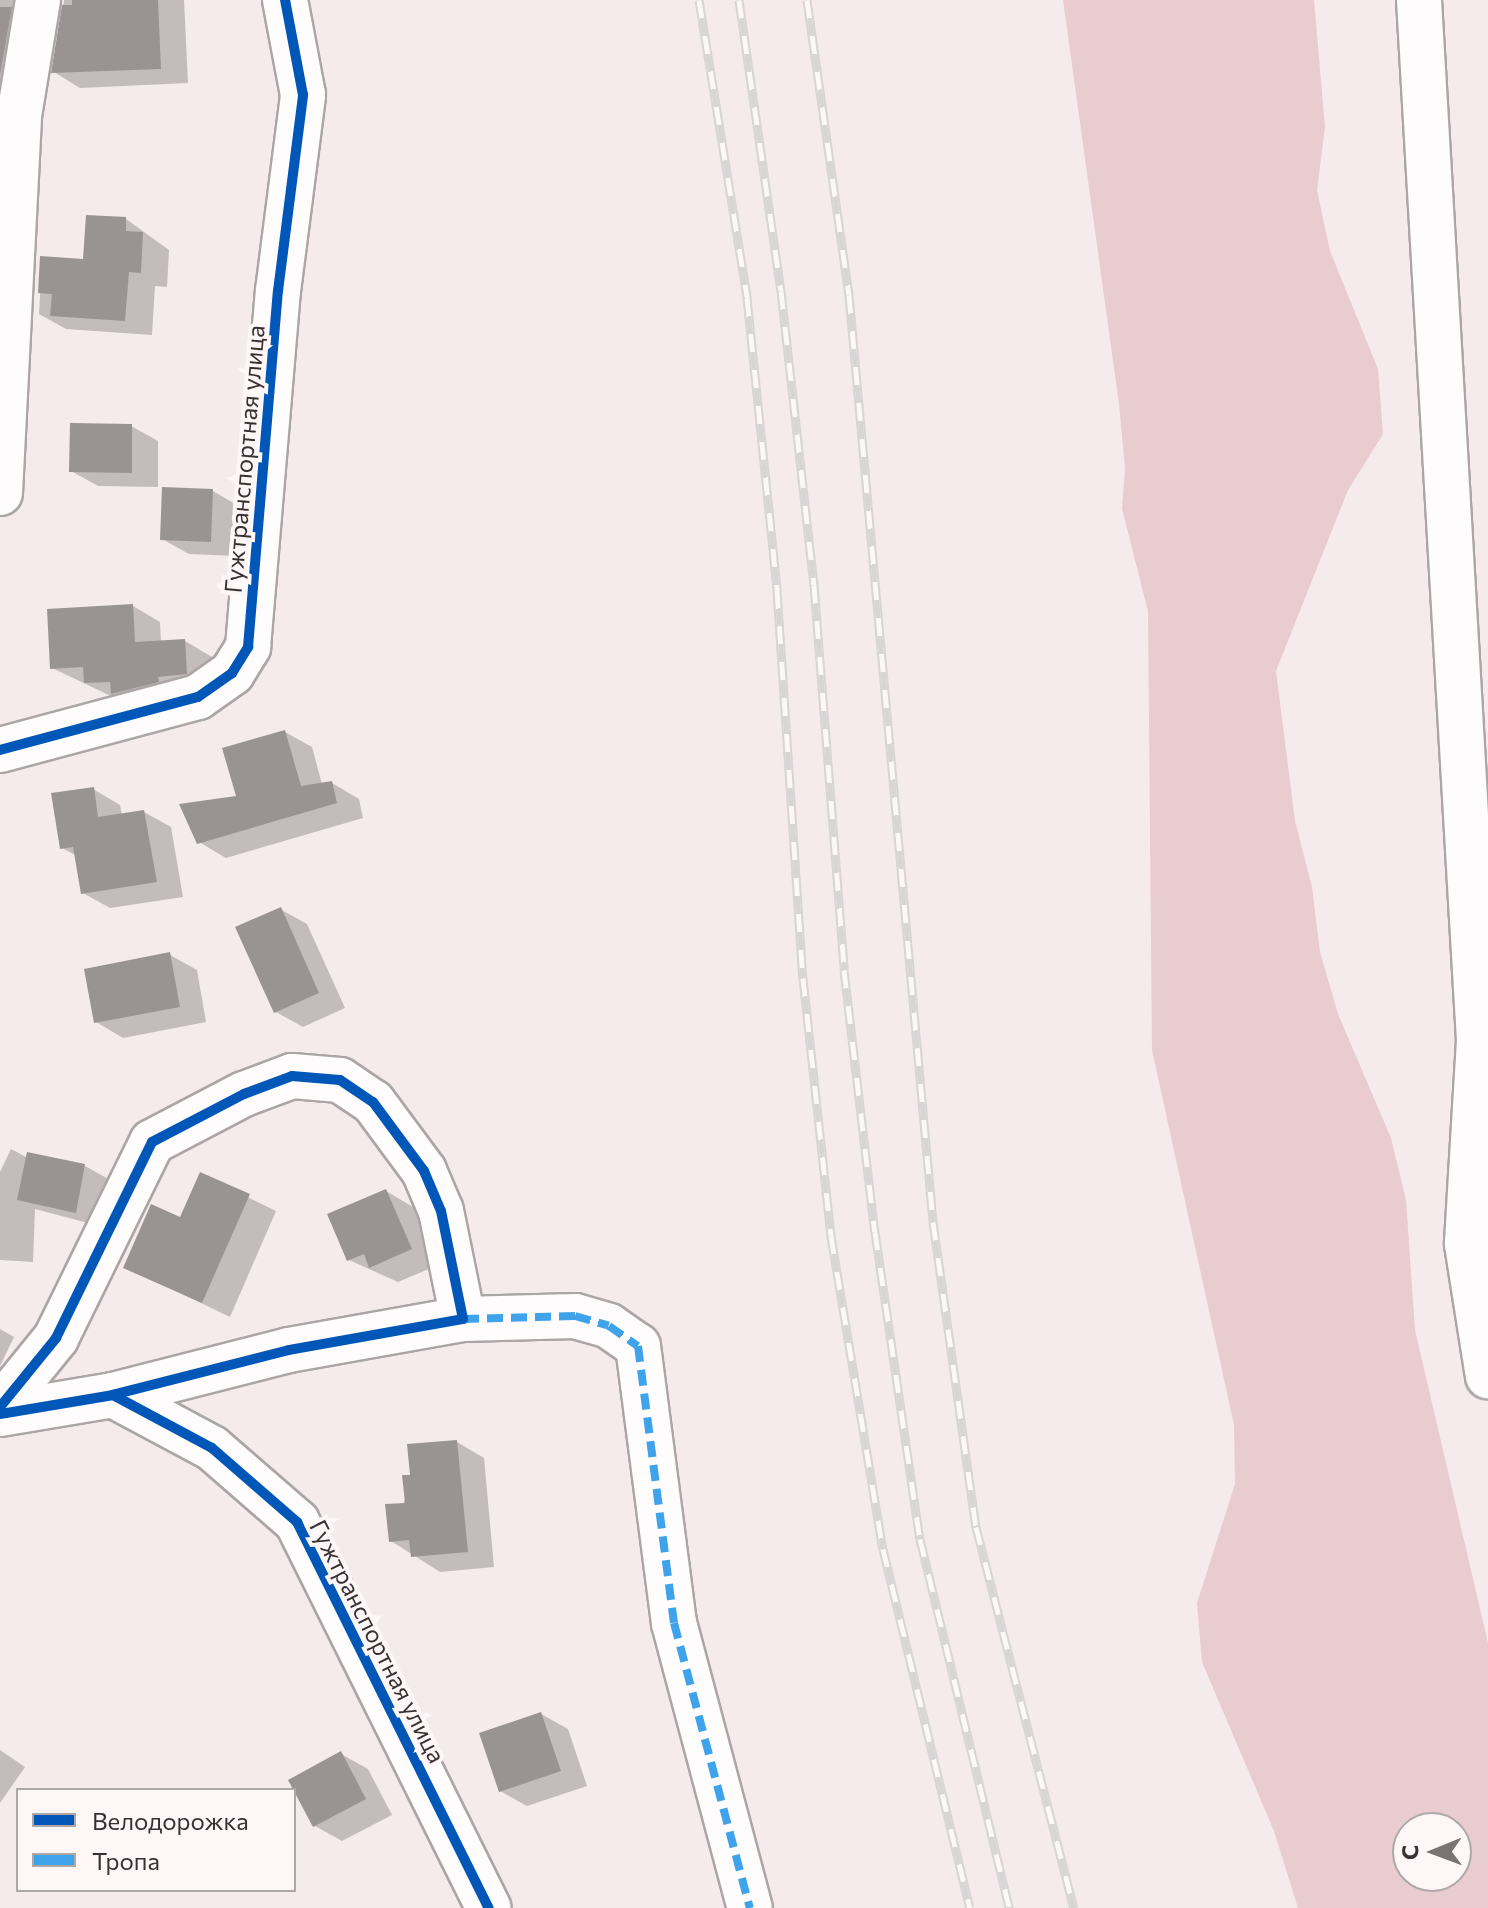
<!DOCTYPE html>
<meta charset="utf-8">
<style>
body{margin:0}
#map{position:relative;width:1488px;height:1908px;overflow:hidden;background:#f5eaec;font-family:Commissioner,sans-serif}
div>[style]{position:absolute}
.green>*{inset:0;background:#e9cccf}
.shadow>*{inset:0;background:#0003}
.building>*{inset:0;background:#9a9393}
.roads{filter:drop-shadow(2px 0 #aca5a6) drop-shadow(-2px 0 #aca5a6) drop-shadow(0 2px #aca5a6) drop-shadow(0 -2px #aca5a6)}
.minor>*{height:44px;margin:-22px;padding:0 22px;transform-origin:22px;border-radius:22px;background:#fefcfc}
.rail>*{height:9px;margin-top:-4.5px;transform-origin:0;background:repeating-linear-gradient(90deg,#fff7f7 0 18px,#d7d5d5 0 36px);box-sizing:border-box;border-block:2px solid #d7d5d5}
.quiet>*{height:8px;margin-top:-4px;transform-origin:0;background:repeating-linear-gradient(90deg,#3fa3eb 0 16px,transparent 0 24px)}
.cycleway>*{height:10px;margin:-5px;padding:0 5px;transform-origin:5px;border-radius:5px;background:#0057b8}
span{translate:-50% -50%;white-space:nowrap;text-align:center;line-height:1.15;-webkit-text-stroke:8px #fff7f7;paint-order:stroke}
.street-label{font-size:24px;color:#383132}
.legend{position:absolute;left:16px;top:1788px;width:280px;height:104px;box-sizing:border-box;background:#fff7f7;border:2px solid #afa8a8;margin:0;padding:10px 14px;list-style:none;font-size:24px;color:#383132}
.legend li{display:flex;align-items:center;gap:16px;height:40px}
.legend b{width:40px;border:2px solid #afa8a8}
.north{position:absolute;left:1392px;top:1812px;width:80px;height:80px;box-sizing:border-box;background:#fff7f7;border:2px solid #afa8a8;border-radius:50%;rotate:269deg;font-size:22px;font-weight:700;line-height:32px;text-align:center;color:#383132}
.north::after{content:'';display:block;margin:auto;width:28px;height:36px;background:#7a7273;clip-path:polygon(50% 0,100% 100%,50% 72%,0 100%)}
</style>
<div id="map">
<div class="green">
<i style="clip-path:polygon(evenodd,1063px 0,1314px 0,1325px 127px,1317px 190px,1330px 251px,1378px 369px,1383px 434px,1348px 490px,1276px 671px,1295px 821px,1312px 887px,1320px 952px,1338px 1014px,1391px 1138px,1406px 1200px,1415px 1330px,1488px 1643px,1488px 1908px,1298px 1908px,1274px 1831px,1202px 1662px,1197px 1603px,1235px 1484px,1234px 1425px,1152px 1050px,1148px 611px,1122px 509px,1125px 468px,1119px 404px,1063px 0,1408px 1828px,1456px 1828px,1456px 1876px,1408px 1876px,1408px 1828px)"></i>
</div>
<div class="shadow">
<i style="clip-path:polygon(0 0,46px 0,0 99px)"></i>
<i style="clip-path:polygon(64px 0,184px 0,188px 83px,80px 88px,54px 72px)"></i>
<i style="clip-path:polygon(126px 219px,169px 250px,167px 287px,155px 286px,152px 335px,66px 329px,39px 314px,42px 258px,85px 261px)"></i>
<i style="clip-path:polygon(131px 426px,158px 441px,158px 487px,98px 486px,71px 471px)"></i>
<i style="clip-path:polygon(213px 491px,240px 507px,238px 556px,189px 554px,162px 539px)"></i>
<i style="clip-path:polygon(133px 606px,160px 622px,161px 643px,185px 641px,212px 657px,214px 688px,113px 697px,52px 668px)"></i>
<i style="clip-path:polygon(285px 732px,312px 747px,322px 784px,332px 783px,359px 799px,363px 818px,226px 858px,199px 842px,239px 797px)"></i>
<i style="clip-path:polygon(93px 789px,120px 805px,122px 815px,144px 812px,171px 827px,183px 897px,110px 908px,83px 893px,77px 856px,62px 848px)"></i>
<i style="clip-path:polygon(280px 909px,307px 924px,345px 1008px,303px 1027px,276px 1012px)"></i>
<i style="clip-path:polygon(170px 955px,197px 970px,206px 1022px,123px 1038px,96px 1022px)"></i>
<i style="clip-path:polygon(11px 1149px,28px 1158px,28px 1154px,85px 1166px,112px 1181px,103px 1227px,35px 1209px,33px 1262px,0 1260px,0 1172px)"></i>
<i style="clip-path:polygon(201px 1174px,276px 1211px,230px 1317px,126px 1267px,181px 1220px)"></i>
<i style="clip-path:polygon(386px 1191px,413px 1207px,438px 1265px,398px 1282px,349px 1260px)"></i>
<i style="clip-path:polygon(0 1329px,14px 1337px,0 1366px)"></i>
<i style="clip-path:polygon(457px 1442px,484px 1458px,494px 1567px,440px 1572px,391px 1541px,412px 1477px)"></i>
<i style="clip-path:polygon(541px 1714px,568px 1729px,587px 1786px,527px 1806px,500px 1791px)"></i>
<i style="clip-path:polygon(0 1750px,25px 1767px,0 1803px)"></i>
<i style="clip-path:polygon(341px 1754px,368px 1769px,392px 1815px,342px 1841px,315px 1826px)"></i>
</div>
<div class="building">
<i style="clip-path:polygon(72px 0,158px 0,161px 69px,51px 73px,62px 5px,72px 5px)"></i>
<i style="clip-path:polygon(0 7px,12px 7px,0 75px)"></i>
<i style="clip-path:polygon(86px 215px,126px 217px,126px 231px,143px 232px,141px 273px,129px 272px,125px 321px,50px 316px,52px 294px,38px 293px,40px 256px,83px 259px)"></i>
<i style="clip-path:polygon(70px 423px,132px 424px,132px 473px,69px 472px)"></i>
<i style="clip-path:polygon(162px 487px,213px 489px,211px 542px,160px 540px)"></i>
<i style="clip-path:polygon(133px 604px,135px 642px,185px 639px,187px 674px,158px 677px,159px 682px,111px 694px,110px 682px,84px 683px,83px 667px,50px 669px,47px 609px)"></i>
<i style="clip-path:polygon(285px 730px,301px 786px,332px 781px,337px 803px,197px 844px,179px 804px,236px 796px,222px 748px)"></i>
<i style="clip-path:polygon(94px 787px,98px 817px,144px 810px,157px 882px,81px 894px,73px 847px,60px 849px,51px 793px)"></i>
<i style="clip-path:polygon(281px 907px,319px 993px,274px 1013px,235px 927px)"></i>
<i style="clip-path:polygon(170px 952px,180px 1007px,94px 1023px,84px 969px)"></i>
<i style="clip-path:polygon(27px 1152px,85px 1164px,76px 1213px,17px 1200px)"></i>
<i style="clip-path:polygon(200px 1172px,250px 1194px,202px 1303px,123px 1268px,151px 1204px,180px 1217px)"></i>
<i style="clip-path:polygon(386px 1189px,412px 1249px,369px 1268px,364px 1254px,347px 1261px,327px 1214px)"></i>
<i style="clip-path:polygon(457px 1440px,468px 1552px,411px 1557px,409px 1540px,389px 1542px,385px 1504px,405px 1503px,402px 1475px,410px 1475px,407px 1444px)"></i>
<i style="clip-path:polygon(541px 1712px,561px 1771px,499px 1792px,479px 1733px)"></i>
<i style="clip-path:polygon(341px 1751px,366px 1799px,313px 1827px,288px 1780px)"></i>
</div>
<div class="roads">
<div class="minor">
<i style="left:1419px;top:0;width:1042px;rotate:86.7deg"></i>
<i style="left:1479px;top:1040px;width:204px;rotate:93.4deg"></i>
<i style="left:1467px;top:1244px;width:134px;rotate:81deg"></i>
<i style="left:0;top:493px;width:377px;rotate:-87.1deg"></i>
<i style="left:19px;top:116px;width:118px;rotate:-80.7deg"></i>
<i style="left:0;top:750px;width:205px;rotate:-15deg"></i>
<i style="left:198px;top:697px;width:42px;rotate:-35.2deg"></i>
<i style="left:232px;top:673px;width:31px;rotate:-58deg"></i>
<i style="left:248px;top:647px;width:357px;rotate:-85.2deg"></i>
<i style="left:278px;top:291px;width:198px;rotate:-82.7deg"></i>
<i style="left:303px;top:95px;width:97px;rotate:-100.7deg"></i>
<i style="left:463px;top:1319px;width:112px;rotate:-1.5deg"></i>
<i style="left:575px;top:1316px;width:35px;rotate:16deg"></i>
<i style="left:609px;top:1326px;width:35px;rotate:35deg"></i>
<i style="left:638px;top:1346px;width:279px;rotate:82.6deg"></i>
<i style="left:674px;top:1623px;width:295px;rotate:75.1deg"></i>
<i style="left:0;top:1407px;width:89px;rotate:-50.9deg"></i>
<i style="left:56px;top:1338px;width:218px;rotate:-63.9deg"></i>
<i style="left:152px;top:1142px;width:104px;rotate:-27.6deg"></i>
<i style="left:244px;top:1094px;width:51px;rotate:-20.6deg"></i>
<i style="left:292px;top:1076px;width:48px;rotate:4.8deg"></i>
<i style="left:340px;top:1080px;width:40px;rotate:34deg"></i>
<i style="left:373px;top:1102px;width:86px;rotate:53.5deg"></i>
<i style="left:424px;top:1171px;width:43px;rotate:67deg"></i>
<i style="left:441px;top:1211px;width:110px;rotate:78.5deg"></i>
<i style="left:463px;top:1319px;width:177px;rotate:169.9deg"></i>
<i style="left:289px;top:1350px;width:182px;rotate:165.7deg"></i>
<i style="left:0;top:1414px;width:115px;rotate:-9.5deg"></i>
<i style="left:113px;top:1395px;width:112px;rotate:28.2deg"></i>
<i style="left:212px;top:1448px;width:113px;rotate:41deg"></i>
<i style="left:297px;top:1522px;width:431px;rotate:63.6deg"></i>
</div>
</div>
<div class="rail">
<i style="left:699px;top:0;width:302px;rotate:80.8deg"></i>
<i style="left:747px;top:298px;width:294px;rotate:84.1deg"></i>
<i style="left:777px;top:590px;width:389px;rotate:86.2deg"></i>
<i style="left:803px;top:978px;width:260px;rotate:83.8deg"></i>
<i style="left:831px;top:1236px;width:317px;rotate:80.6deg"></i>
<i style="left:883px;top:1549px;width:369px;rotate:76.4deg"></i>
<i style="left:739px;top:0;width:294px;rotate:81.8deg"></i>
<i style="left:781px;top:291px;width:296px;rotate:83.6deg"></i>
<i style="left:814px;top:585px;width:386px;rotate:85.5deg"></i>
<i style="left:844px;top:970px;width:264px;rotate:83.3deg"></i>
<i style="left:875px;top:1232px;width:310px;rotate:81.7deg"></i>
<i style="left:920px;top:1539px;width:380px;rotate:76.4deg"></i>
<i style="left:807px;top:0;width:298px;rotate:81.9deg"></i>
<i style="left:849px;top:295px;width:931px;rotate:84.82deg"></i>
<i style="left:933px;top:1222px;width:308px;rotate:82deg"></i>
<i style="left:976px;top:1527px;width:393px;rotate:75.6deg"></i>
</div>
<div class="quiet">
<i style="left:463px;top:1319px;width:112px;rotate:-1.5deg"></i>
<i style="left:575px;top:1316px;width:35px;rotate:16deg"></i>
<i style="left:609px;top:1326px;width:35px;rotate:35deg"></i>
<i style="left:638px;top:1346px;width:279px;rotate:82.6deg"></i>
<i style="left:674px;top:1623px;width:295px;rotate:75.1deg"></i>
</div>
<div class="cycleway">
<i style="left:0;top:750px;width:205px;rotate:-15deg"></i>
<i style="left:198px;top:697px;width:42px;rotate:-35.2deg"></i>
<i style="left:232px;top:673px;width:31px;rotate:-58deg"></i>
<i style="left:248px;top:647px;width:357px;rotate:-85.2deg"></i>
<i style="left:278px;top:291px;width:198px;rotate:-82.7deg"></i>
<i style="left:303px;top:95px;width:97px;rotate:-100.7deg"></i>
<i style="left:0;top:1407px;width:89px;rotate:-50.9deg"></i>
<i style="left:56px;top:1338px;width:218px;rotate:-63.9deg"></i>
<i style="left:152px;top:1142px;width:104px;rotate:-27.6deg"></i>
<i style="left:244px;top:1094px;width:51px;rotate:-20.6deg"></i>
<i style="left:292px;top:1076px;width:48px;rotate:4.8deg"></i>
<i style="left:340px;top:1080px;width:40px;rotate:34deg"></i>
<i style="left:373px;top:1102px;width:86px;rotate:53.5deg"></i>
<i style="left:424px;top:1171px;width:43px;rotate:67deg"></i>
<i style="left:441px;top:1211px;width:110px;rotate:78.5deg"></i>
<i style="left:463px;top:1319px;width:177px;rotate:169.9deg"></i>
<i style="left:289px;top:1350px;width:182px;rotate:165.7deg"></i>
<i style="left:0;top:1414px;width:115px;rotate:-9.5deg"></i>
<i style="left:113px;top:1395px;width:112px;rotate:28.2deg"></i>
<i style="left:212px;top:1448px;width:113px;rotate:41deg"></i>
<i style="left:297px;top:1522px;width:431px;rotate:63.6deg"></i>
</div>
<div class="street-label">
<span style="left:244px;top:459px;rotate:-85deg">Гужтранспортная улица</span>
<span style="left:378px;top:1641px;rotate:63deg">Гужтранспортная улица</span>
</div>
<ul class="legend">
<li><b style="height:10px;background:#0057b8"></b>Велодорожка</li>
<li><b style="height:10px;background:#3fa3eb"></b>Тропа</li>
</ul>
<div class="north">С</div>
</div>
